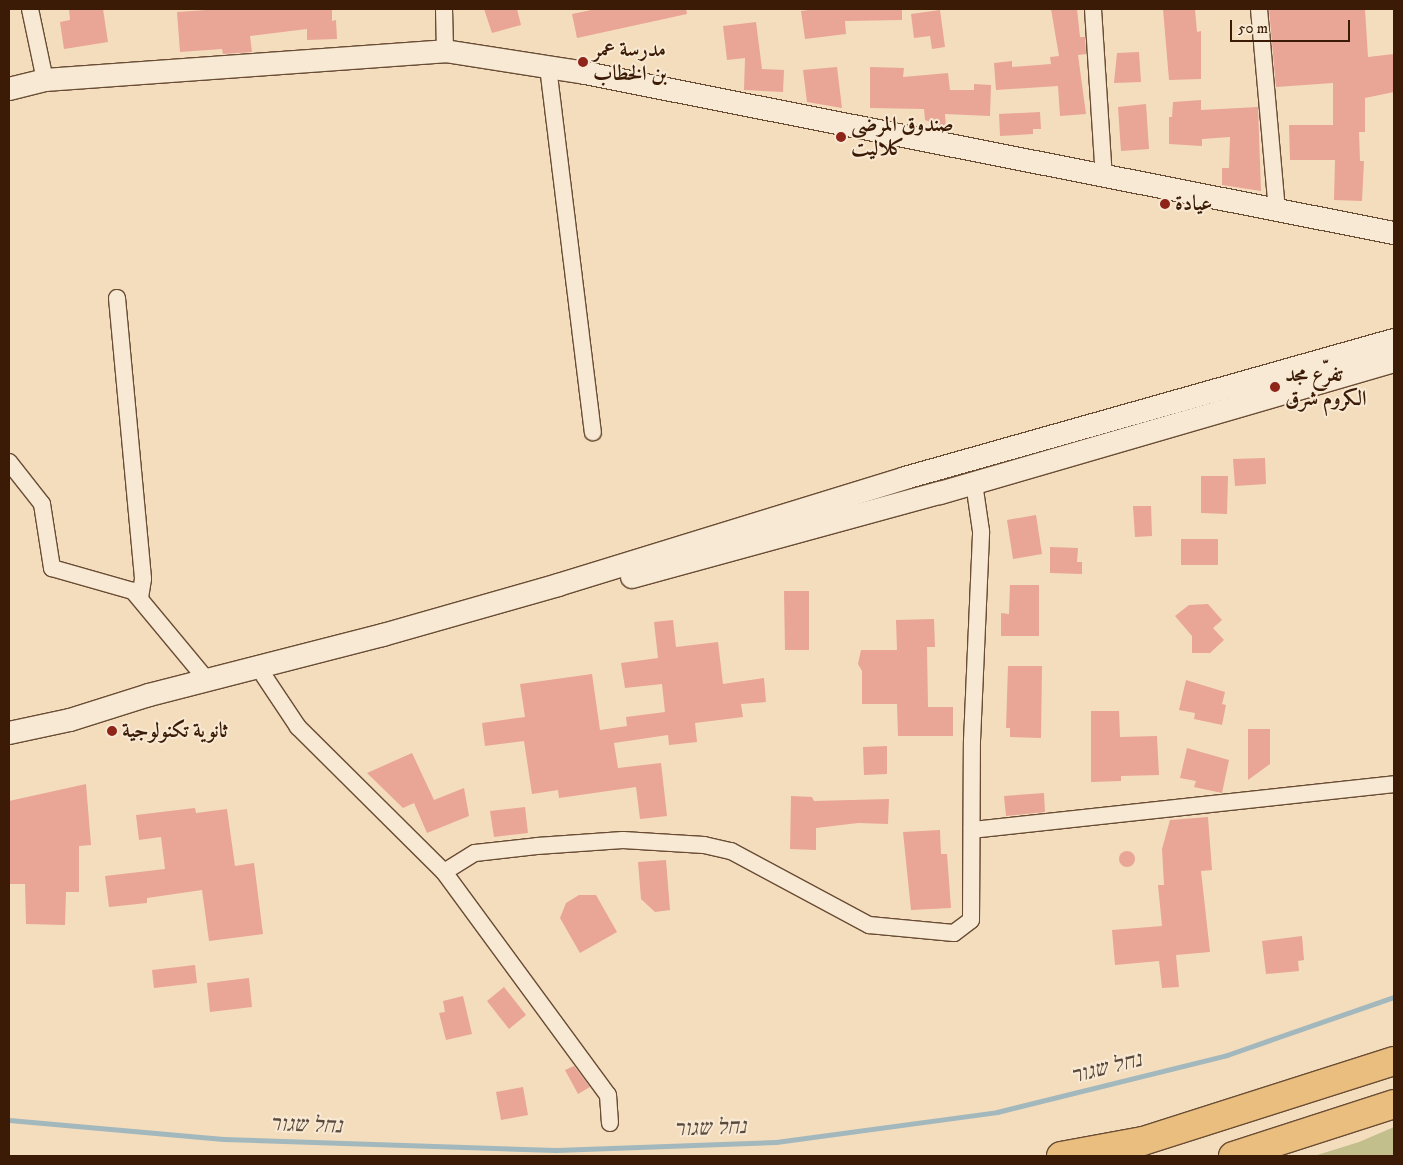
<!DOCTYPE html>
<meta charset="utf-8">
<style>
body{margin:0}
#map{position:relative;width:1403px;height:1165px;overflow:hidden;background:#f4ddbd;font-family:"IM FELL DW Pica",Amiri,"Frank Ruhl Libre",serif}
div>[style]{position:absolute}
.green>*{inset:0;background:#c2bf8d}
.stream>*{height:5px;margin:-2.5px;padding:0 2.5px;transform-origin:2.5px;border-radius:2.5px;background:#a2b8bd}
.building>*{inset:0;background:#e9a596}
.round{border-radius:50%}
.roads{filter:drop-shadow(1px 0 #694c34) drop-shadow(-1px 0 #694c34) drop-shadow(0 1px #694c34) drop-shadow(0 -1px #694c34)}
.street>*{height:16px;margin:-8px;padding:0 8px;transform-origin:8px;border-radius:8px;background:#f8e9d4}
.secondary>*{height:22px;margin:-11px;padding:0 11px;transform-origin:11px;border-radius:11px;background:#f8e9d4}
.highway>*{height:28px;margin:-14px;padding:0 14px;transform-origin:14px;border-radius:14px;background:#eabe7e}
.dots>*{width:14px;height:14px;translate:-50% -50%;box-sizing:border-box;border:2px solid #f8e9d4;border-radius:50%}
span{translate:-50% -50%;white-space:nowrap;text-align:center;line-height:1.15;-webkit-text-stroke:4px #f8e9d4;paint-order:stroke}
.poi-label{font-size:21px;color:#3b1b06;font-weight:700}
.left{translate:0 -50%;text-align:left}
.water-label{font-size:22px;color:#5a4a3d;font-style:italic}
.frame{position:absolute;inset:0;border:10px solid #3b1b06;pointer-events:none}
.scale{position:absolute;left:1230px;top:20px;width:120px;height:22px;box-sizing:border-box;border:2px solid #3b1b06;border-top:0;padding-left:6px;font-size:15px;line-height:18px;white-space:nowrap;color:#3b1b06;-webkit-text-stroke:4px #f8e9d4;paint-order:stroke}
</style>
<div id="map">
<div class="green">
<i style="clip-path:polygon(1394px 1127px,1394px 1156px,1314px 1156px,1359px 1142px)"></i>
</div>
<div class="stream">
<i style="left:9px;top:1120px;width:215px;rotate:5.1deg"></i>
<i style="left:223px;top:1139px;width:333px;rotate:1.9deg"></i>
<i style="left:556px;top:1150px;width:220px;rotate:-2.1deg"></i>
<i style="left:776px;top:1142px;width:223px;rotate:-7.7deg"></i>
<i style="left:997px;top:1112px;width:237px;rotate:-13.9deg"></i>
<i style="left:1227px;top:1055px;width:177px;rotate:-19.2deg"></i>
</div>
<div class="building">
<i style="clip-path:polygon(69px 9px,103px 9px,108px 42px,64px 49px,60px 22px,70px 20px)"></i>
<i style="clip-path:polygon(222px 9px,332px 9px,332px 21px,336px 20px,337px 39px,307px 40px,307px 29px,250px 36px,252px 52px,223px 54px,222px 49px,180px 52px,177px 12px)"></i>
<i style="clip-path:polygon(484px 9px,517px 9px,521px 25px,492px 33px)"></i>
<i style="clip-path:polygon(596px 9px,686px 9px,687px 14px,577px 38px,572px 14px)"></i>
<i style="clip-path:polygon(817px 9px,902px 9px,902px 20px,845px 21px,846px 34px,805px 39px,801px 11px)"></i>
<i style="clip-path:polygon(1051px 9px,1077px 9px,1080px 37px,1085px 37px,1086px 54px,1078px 55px,1086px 114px,1060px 116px,1058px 86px,996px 90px,994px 63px,1012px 61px,1012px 67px,1051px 64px,1050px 57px,1059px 56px)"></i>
<i style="clip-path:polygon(1163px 9px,1195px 9px,1197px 32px,1201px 31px,1201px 79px,1169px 80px)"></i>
<i style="clip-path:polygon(1269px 9px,1365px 9px,1368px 57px,1394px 54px,1394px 92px,1365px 98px,1365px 132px,1359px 132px,1360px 161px,1364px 161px,1362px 201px,1334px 200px,1335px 160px,1290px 160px,1289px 125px,1333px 125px,1333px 83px,1276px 87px)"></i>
<i style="clip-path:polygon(940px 10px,945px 47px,932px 49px,930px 36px,914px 38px,911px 14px)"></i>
<i style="clip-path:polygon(756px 22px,762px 69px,784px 70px,783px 92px,744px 90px,745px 58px,727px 60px,723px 26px)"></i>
<i style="clip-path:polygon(1139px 52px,1141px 82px,1114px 83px,1117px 53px)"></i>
<i style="clip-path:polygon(837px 67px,842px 108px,807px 102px,803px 70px)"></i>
<i style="clip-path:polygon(870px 67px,904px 68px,903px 77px,948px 73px,950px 90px,974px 90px,974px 84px,991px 85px,990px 116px,945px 114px,946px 128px,925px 120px,924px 109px,870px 108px)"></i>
<i style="clip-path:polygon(1201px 100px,1201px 110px,1258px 107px,1261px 191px,1222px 185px,1222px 168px,1229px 168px,1230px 137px,1202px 139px,1202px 146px,1169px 144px,1169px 117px,1172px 117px,1173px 102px)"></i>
<i style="clip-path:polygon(1146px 104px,1149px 149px,1121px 151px,1118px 107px)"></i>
<i style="clip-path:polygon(1040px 112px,1041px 129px,1033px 129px,1033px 134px,1000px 136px,999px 114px)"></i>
<i style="clip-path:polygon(1265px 458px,1266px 484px,1235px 486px,1233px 459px)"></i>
<i style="clip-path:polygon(1201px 476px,1228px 476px,1227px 514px,1201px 513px)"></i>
<i style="clip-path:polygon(1133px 506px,1151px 506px,1152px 536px,1135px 537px)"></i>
<i style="clip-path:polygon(1036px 515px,1042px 554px,1013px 559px,1007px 520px)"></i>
<i style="clip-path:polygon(1181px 539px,1218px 539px,1218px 565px,1181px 565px)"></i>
<i style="clip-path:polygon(1050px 547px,1078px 548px,1077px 562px,1082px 562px,1082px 574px,1050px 573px)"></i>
<i style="clip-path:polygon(1010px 585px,1039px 585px,1039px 636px,1001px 636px,1001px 613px,1009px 614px)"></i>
<i style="clip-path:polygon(784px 591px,809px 591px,809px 650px,785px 650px)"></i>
<i style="clip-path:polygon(1208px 604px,1222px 620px,1213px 628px,1224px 640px,1210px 653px,1192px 653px,1192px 636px,1175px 616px,1189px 605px)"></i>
<i style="clip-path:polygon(934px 619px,935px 647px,927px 647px,928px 707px,953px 707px,953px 736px,898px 736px,897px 704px,862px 704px,862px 671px,858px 664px,861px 650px,897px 650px,896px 620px)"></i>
<i style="clip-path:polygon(673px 620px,676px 647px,718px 642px,723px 684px,764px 678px,766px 702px,741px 704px,743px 717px,695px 723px,697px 742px,669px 745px,668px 735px,614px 743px,618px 768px,661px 763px,667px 816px,640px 819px,636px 787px,559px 798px,558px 790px,532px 794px,524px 741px,485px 746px,482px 723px,525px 717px,520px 684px,592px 674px,600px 730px,627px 726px,626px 717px,665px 712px,662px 684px,625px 688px,621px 663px,658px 658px,654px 622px)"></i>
<i style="clip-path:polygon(1008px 666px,1042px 666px,1041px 738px,1010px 737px,1010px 728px,1006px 728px)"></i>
<i style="clip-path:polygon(1186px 680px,1225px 692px,1222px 704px,1226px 705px,1222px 725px,1194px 719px,1195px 713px,1179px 710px)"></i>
<i style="clip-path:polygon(1091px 711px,1119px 711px,1120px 737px,1157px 736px,1159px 775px,1121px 776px,1121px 781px,1091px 782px)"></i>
<i style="clip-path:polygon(1248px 729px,1270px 729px,1270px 764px,1248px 780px)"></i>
<i style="clip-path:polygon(887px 746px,887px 774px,864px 775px,863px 747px)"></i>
<i style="clip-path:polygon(1187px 748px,1229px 760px,1222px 793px,1194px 787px,1196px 781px,1180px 778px)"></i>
<i style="clip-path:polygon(412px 753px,434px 800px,464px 788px,469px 816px,427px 833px,414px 803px,403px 808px,367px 773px)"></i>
<i style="clip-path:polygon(86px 784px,91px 845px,79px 846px,79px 892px,66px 892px,65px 925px,26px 924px,25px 884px,9px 884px,9px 801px)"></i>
<i style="clip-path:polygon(1044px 793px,1045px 812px,1006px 816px,1004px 796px)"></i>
<i style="clip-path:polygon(791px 796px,812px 797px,814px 801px,889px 799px,888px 824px,858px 823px,816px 828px,816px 850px,790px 849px)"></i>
<i style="clip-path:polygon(525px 807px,528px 833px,494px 837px,490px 811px)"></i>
<i style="clip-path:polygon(195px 808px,196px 813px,227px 809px,235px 866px,254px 863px,263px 934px,209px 941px,202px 890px,147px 898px,147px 903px,109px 907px,105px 876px,165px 869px,161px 837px,139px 840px,136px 815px)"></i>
<i style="clip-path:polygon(1208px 817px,1212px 870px,1201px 871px,1210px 952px,1176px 955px,1179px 987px,1162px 988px,1159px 961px,1115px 965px,1112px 930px,1162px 926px,1158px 885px,1164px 885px,1162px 849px,1170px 820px)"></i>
<i style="clip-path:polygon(940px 830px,941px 854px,947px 854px,951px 908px,911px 910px,903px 832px)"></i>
<i class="round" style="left:1119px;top:851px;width:16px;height:16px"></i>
<i style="clip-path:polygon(666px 860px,670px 910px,655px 912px,641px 899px,638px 862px)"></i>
<i style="clip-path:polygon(579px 895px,596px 895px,617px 932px,580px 953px,560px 918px,566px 903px)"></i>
<i style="clip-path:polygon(1302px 936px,1304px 960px,1298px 961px,1299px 971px,1266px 974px,1262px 941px)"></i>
<i style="clip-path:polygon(195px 965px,197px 983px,154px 988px,152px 970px)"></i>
<i style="clip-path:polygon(249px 978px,252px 1007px,210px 1012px,207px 983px)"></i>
<i style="clip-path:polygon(504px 987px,526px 1015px,509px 1029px,487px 1001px)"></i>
<i style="clip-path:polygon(463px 996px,472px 1034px,446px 1040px,439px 1013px,445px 1012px,443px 1001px)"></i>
<i style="clip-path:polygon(574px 1066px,590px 1087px,578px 1094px,565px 1070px)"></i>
<i style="clip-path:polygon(523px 1087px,528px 1115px,501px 1120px,496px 1092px)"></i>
</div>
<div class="roads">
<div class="street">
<i style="left:30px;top:9px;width:73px;rotate:78.1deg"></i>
<i style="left:444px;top:9px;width:42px;rotate:88.6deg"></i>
<i style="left:1093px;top:9px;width:169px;rotate:86.3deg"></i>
<i style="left:1259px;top:9px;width:203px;rotate:84.9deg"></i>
<i style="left:548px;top:67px;width:368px;rotate:83deg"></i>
<i style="left:117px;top:298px;width:282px;rotate:84.7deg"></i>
<i style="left:143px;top:579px;width:20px;rotate:99deg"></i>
<i style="left:9px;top:462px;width:53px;rotate:51.8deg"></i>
<i style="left:42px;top:504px;width:65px;rotate:81.1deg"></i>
<i style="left:52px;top:568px;width:84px;rotate:15.9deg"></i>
<i style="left:133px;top:591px;width:116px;rotate:50.3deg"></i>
<i style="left:264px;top:676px;width:61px;rotate:56.3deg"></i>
<i style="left:298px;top:727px;width:206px;rotate:44.8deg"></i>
<i style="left:444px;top:872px;width:277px;rotate:53.7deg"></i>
<i style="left:608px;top:1095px;width:28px;rotate:86deg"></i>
<i style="left:972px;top:830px;width:424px;rotate:-6.2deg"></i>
<i style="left:444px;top:872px;width:36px;rotate:-32deg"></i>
<i style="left:475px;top:853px;width:62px;rotate:-6.4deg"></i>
<i style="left:537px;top:846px;width:86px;rotate:-4deg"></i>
<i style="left:623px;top:840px;width:81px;rotate:3.5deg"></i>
<i style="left:704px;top:845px;width:28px;rotate:13deg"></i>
<i style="left:731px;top:851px;width:157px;rotate:28.2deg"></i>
<i style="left:869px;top:925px;width:85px;rotate:5.4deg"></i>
<i style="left:954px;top:933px;width:21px;rotate:-37deg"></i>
<i style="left:971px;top:920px;width:179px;rotate:-89.7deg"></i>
<i style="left:972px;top:741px;width:210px;rotate:-87.5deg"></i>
<i style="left:981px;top:531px;width:49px;rotate:-98.3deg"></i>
</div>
<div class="secondary">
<i style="left:9px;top:89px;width:37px;rotate:-14deg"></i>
<i style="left:45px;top:80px;width:401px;rotate:-4.1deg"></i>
<i style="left:445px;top:51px;width:142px;rotate:8.9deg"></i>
<i style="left:585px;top:73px;width:825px;rotate:11.19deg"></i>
<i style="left:632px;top:577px;width:319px;rotate:-15.3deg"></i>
<i style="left:940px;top:493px;width:473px;rotate:-16.2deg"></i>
<i style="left:9px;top:733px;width:62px;rotate:-12deg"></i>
<i style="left:70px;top:720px;width:83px;rotate:-17.6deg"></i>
<i style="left:149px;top:695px;width:242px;rotate:-14.4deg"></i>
<i style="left:383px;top:635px;width:182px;rotate:-15.9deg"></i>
<i style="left:558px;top:585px;width:363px;rotate:-17.1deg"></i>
<i style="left:905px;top:478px;width:508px;rotate:-15.76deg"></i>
</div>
<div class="highway">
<i style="left:1061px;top:1156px;width:83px;rotate:-10.4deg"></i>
<i style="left:1143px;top:1141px;width:263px;rotate:-17.7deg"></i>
<i style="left:1233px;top:1156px;width:169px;rotate:-17.9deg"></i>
</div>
</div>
<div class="dots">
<i style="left:583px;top:62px;background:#8f2418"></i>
<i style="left:841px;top:137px;background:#8f2418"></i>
<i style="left:1165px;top:204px;background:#8f2418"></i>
<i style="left:1275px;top:387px;background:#8f2418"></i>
<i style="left:112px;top:731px;background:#8f2418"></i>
</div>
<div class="poi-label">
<span class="left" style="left:593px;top:62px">مدرسة عمر<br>بن الخطاب</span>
<span class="left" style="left:851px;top:137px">صندوق المرضى<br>كلاليت</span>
<span class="left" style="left:1175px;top:204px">عيادة</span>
<span class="left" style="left:1285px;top:387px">تفرّع مجد<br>الكروم شرق</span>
<span class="left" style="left:122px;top:731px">ثانوية تكنولوجية</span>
</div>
<div class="water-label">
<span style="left:1106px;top:1068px;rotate:-14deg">נחל שגור</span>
<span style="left:306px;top:1125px;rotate:2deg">נחל שגור</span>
<span style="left:710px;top:1128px;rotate:-2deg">נחל שגור</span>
</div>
<div class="frame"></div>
<div class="scale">50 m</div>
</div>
